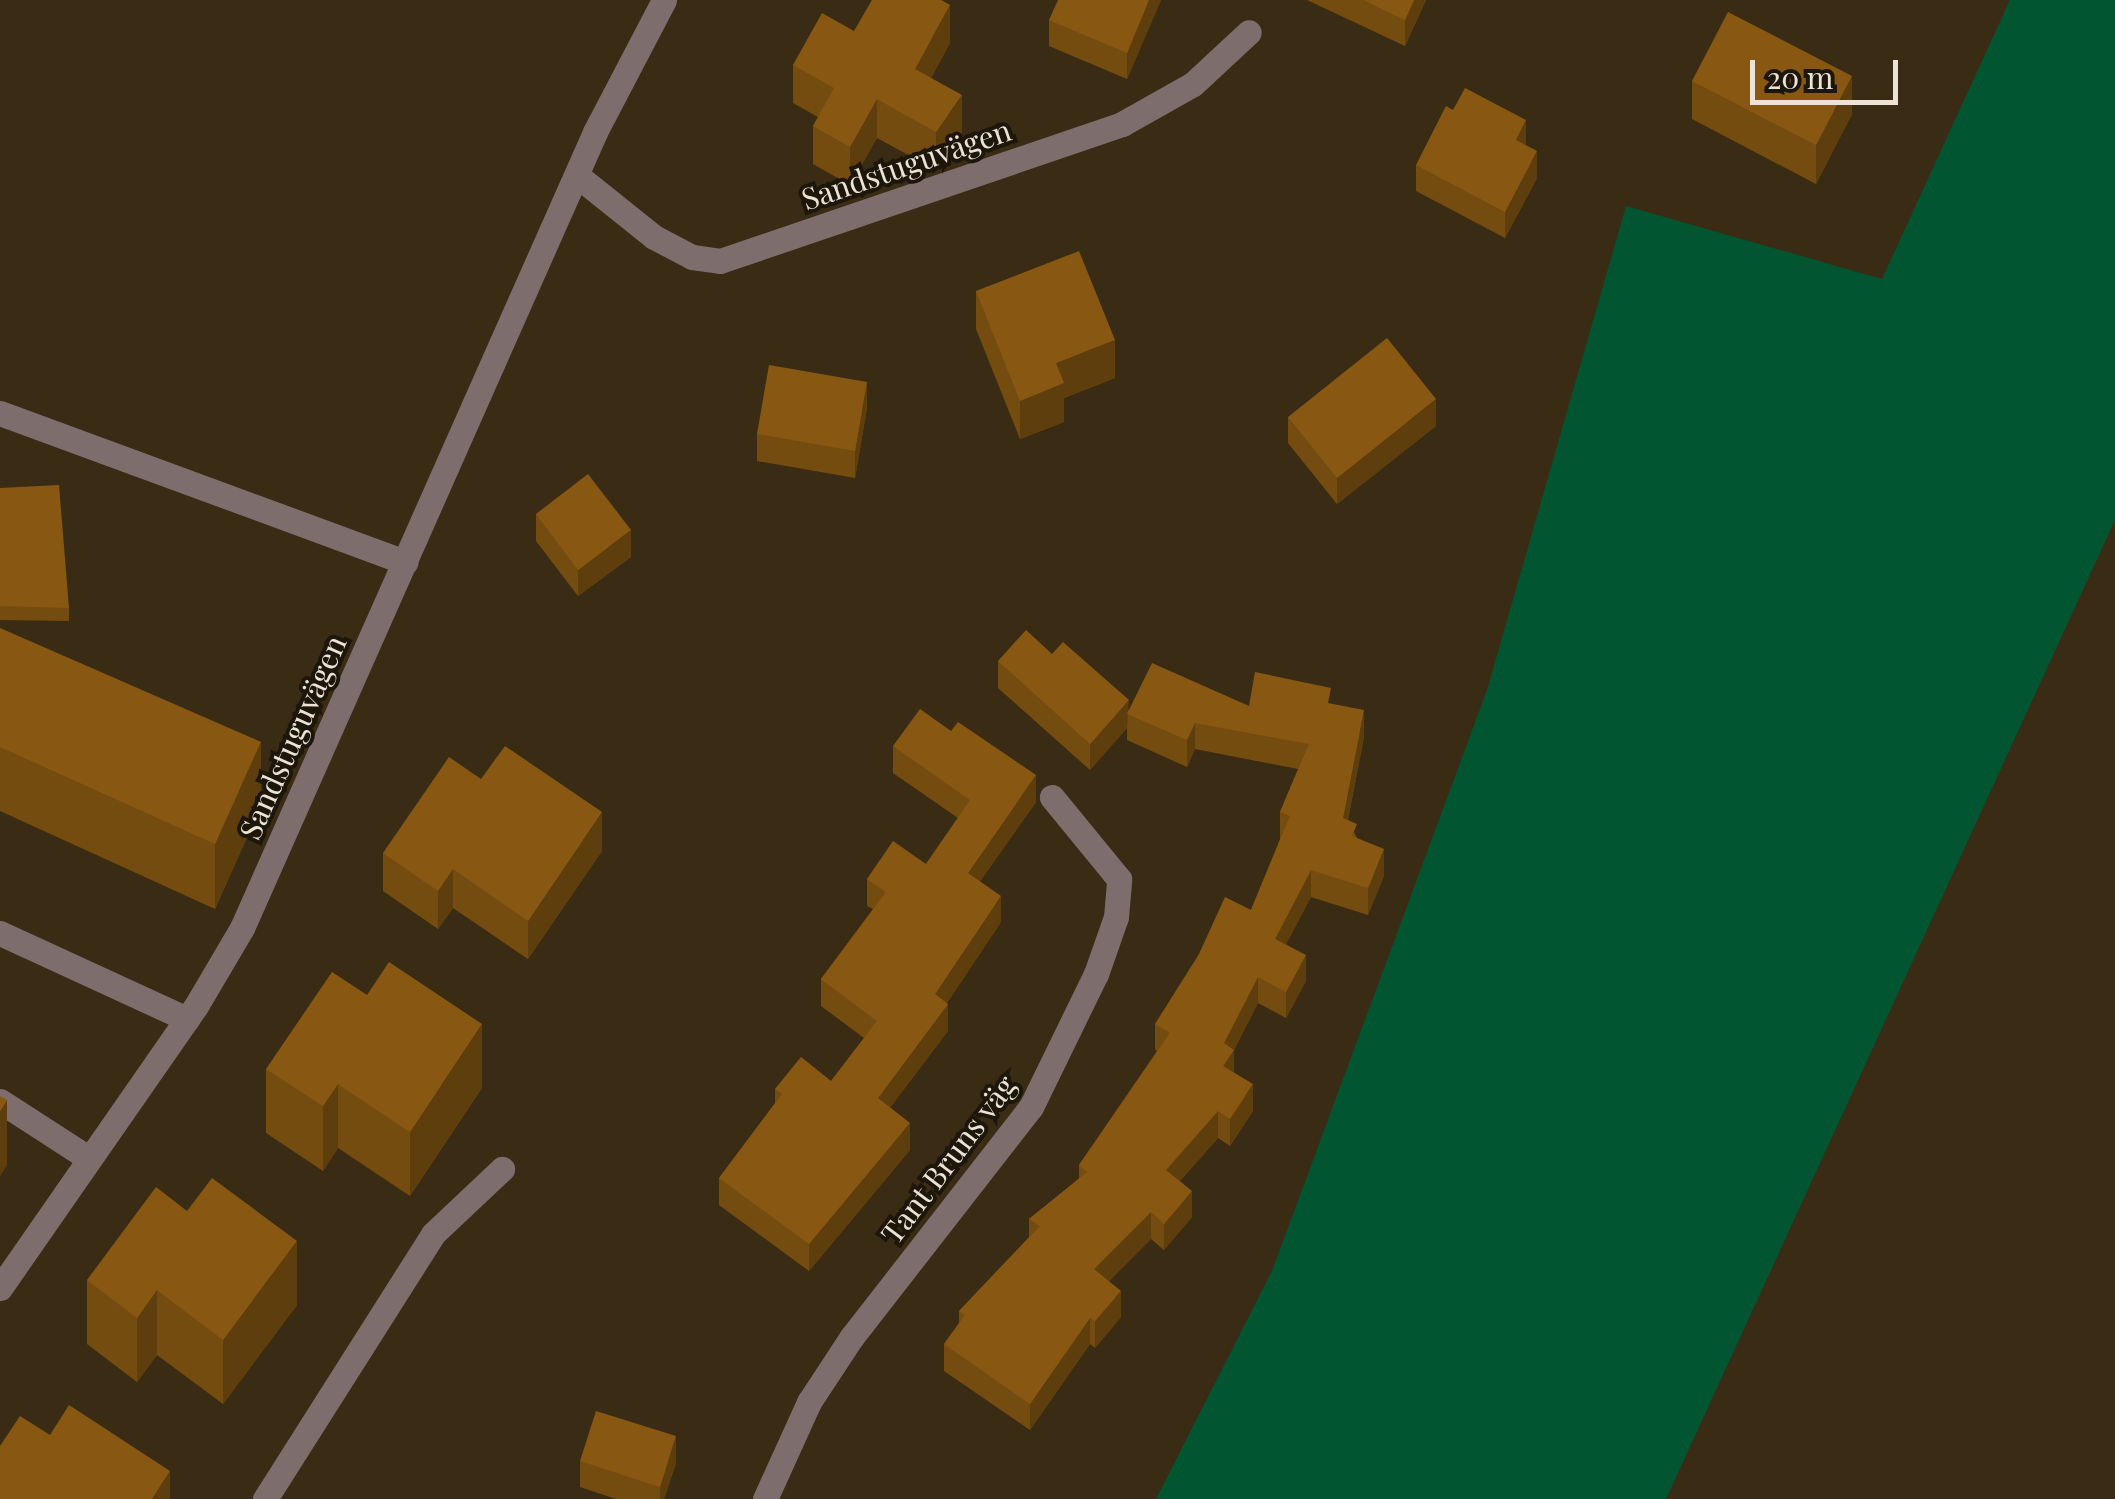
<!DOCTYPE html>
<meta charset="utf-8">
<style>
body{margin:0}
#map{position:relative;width:2115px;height:1499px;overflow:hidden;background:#3a2c14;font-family:"Playfair Display",serif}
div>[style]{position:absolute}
.green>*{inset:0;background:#015531}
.minor>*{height:25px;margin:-12.5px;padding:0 12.5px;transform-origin:12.5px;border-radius:12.5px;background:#7d6e6d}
.wall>*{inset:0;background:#754c10}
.shaded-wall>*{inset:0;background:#5f3e0d}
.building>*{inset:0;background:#885813}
span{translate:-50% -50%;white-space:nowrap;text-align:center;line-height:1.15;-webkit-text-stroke:8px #1c160b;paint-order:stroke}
.street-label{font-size:30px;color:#ece2d5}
.scale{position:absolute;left:1750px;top:60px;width:148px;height:45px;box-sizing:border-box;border:5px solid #ece2d5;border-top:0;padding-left:12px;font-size:30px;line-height:35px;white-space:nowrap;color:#ece2d5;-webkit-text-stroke:8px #1c160b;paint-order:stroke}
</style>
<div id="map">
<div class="green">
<i style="clip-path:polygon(2010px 0,2115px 0,2115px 520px,1666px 1499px,1156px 1499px,1272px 1271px,1487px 690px,1626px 206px,1882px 279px)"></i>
</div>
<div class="minor">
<i style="left:579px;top:177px;width:96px;rotate:38.7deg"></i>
<i style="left:654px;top:237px;width:43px;rotate:27.8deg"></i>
<i style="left:692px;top:257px;width:28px;rotate:8deg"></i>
<i style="left:720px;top:261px;width:425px;rotate:-18.8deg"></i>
<i style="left:1122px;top:124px;width:81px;rotate:-29.4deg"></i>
<i style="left:1193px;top:84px;width:76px;rotate:-42.9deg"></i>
<i style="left:0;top:413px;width:432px;rotate:20.2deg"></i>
<i style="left:0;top:933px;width:206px;rotate:24.7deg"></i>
<i style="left:0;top:1101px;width:105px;rotate:32.9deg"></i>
<i style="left:0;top:1288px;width:343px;rotate:-55.2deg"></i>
<i style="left:196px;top:1006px;width:91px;rotate:-59.5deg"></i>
<i style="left:242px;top:928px;width:871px;rotate:-66.08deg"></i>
<i style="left:595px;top:132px;width:149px;rotate:-62.4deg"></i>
<i style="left:265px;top:1499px;width:314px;rotate:-57.6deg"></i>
<i style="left:433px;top:1234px;width:95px;rotate:-43.3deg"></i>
<i style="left:765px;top:1499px;width:107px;rotate:-65.6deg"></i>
<i style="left:809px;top:1402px;width:77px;rotate:-56.7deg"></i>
<i style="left:851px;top:1338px;width:293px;rotate:-52.1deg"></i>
<i style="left:1031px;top:1107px;width:148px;rotate:-64deg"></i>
<i style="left:1096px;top:974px;width:60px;rotate:-70.7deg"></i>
<i style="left:1116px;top:917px;width:38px;rotate:-85deg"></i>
<i style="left:1119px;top:879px;width:106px;rotate:-129.3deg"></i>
</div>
<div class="wall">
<i style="clip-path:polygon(1161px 0,1127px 79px,1049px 46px,1049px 20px)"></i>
<i style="clip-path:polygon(1307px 0,1426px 0,1405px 46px)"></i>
<i style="clip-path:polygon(854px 31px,950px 43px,931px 78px,962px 133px,936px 170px,877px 138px,850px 185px,813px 164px,813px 126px,818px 117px,793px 103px,793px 65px)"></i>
<i style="clip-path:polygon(1692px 81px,1852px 114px,1816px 184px,1692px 119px)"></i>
<i style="clip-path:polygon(1526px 146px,1537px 178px,1505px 238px,1416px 191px,1416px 165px)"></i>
<i style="clip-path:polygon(976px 291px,1115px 378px,1064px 398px,1064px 422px,1020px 439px,976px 329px)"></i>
<i style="clip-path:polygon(867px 408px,855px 478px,757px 461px,757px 434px)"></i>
<i style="clip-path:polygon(1288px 417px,1436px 426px,1337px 504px,1288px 443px)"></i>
<i style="clip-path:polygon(0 488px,69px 608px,69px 621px,0 620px)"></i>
<i style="clip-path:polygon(536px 514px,631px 557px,578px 596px,536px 541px)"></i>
<i style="clip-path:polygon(0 628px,261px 806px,215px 909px,0 811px)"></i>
<i style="clip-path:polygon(1052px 654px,1129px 710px,1331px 704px,1364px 737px,1348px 820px,1357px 838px,1384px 876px,1368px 915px,1311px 897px,1286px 944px,1306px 981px,1286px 1018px,1258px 1003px,1234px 1050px,1234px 1072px,1253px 1111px,1230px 1146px,1218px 1138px,1180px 1181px,1192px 1217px,1164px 1250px,1151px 1239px,1109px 1281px,1121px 1317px,1095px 1348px,1090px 1344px,1030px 1430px,944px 1371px,944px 1344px,959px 1323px,959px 1311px,1029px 1237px,1029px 1219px,1079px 1179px,1079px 1165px,1157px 1051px,1155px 1050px,1155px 1024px,1251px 910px,1280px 839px,1280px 812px,1298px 769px,1195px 749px,1187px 767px,1127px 740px,1127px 728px,1090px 770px,998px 688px,998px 661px)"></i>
<i style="clip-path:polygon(893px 746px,1036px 802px,980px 881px,1001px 922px,947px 1003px,948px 1031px,890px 1107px,910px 1150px,809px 1271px,719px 1205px,719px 1178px,775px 1103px,775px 1089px,831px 1081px,864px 1038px,821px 1006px,821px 979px,873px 909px,867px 906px,867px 879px,926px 864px,958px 818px,893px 773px)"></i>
<i style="clip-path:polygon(481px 779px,602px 851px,528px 959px,453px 908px,438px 929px,383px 891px,383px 853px)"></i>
<i style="clip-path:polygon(266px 1069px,482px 1088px,410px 1196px,338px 1148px,323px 1171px,266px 1133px)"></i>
<i style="clip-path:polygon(87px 1280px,297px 1305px,223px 1404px,157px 1355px,137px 1382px,87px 1344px)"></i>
<i style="clip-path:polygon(580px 1461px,676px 1463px,664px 1499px,616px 1499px,580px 1487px)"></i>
</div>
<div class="shaded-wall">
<i style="clip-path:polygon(1149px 0,1161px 0,1127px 79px,1127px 53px)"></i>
<i style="clip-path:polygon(1414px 0,1426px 0,1405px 46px,1405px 20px)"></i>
<i style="clip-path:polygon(950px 5px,950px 43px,915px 107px,915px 69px)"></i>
<i style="clip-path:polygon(1852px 76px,1852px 114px,1816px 184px,1816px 145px)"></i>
<i style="clip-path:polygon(962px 95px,962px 133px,936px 170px,936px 132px)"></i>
<i style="clip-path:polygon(877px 99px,877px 138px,850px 185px,850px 147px)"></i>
<i style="clip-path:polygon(1526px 120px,1526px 146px,1516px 140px)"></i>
<i style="clip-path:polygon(1537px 151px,1537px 178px,1505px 238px,1505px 212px)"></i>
<i style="clip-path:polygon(1115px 340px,1115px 378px,1064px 398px,1064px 422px,1020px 439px,1020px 401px,1056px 363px)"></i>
<i style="clip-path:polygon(867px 382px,867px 408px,855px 478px,855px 451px)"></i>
<i style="clip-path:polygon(1436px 399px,1436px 426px,1337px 504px,1337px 478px)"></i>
<i style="clip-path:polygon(631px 530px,631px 557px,578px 596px,578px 570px)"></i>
<i style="clip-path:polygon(1129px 700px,1127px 728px,1090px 770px,1090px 744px)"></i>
<i style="clip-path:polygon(1364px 710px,1364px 737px,1343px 845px,1343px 818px)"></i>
<i style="clip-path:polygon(1195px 723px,1195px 749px,1187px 767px,1187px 740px)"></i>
<i style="clip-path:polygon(261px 742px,261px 806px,215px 909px,215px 844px)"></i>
<i style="clip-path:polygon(1036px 775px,1036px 802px,968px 899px,968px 873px)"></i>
<i style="clip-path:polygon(602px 812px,602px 851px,528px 959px,528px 921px)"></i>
<i style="clip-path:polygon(1384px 849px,1384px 876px,1368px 915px,1368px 888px)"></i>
<i style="clip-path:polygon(453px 869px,453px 908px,438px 929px,438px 891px)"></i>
<i style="clip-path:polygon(1311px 870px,1311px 897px,1275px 965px,1275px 939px)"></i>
<i style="clip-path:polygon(1001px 896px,1001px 922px,935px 1021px,935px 994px)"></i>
<i style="clip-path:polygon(1306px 955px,1306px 981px,1286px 1018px,1286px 992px)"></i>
<i style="clip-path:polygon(1258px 977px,1258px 1003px,1234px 1050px,1234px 1076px,1223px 1092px,1224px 1043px)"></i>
<i style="clip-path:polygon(948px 1004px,948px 1031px,878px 1124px,878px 1098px)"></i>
<i style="clip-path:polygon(482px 1024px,482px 1088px,410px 1196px,410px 1132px)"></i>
<i style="clip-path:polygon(338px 1084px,338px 1148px,323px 1171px,323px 1106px)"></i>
<i style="clip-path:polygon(1253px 1084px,1253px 1111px,1230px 1146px,1230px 1119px)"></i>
<i style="clip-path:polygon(7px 1100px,7px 1165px,0 1176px,0 1111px)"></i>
<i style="clip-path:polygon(1218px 1111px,1218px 1138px,1166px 1196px,1166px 1170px)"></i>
<i style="clip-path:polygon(910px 1123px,910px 1150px,809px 1271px,809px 1244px)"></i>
<i style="clip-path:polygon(1192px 1191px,1192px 1217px,1164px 1250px,1164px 1224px)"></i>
<i style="clip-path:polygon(1151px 1212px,1151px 1239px,1094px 1295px,1094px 1269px)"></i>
<i style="clip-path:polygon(297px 1241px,297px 1305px,223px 1404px,223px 1340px)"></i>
<i style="clip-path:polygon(157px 1290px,157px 1355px,137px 1382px,137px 1318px)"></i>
<i style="clip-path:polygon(1121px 1291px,1121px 1317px,1095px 1348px,1095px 1321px)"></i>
<i style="clip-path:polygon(1090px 1318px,1090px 1344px,1030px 1430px,1030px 1404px)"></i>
<i style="clip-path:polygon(676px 1436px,676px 1463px,664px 1499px,660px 1499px,660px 1487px)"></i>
<i style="clip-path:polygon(170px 1471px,170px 1499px,152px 1499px)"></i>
</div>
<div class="building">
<i style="clip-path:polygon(872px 0,941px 0,950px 5px,915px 69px,962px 95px,936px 132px,877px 99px,850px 147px,813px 126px,834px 88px,793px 65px,822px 13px,854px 31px)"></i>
<i style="clip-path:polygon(1058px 0,1149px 0,1127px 53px,1049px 20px)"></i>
<i style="clip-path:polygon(1363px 0,1414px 0,1405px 20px)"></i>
<i style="clip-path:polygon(1728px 12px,1852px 76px,1816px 145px,1692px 81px)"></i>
<i style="clip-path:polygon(1465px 88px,1526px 120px,1516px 140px,1537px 151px,1505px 212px,1416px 165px,1446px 106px,1453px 110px)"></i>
<i style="clip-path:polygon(1079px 251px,1115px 340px,1056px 363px,1064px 383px,1020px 401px,976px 291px)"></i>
<i style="clip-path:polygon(1387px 338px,1436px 399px,1337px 478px,1288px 417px)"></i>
<i style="clip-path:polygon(769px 365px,867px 382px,855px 451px,757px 434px)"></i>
<i style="clip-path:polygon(588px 474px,631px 530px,578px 570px,536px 514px)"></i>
<i style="clip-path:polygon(59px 485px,69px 608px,0 606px,0 488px)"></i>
<i style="clip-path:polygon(0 628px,261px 742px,215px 844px,0 747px)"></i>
<i style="clip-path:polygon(1026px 630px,1052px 654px,1063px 642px,1129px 700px,1090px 744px,998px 661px)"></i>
<i style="clip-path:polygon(1152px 663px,1249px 706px,1255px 672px,1331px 688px,1328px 703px,1364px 710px,1343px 818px,1357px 824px,1352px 836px,1384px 849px,1368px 888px,1311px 870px,1275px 939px,1306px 955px,1286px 992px,1258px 977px,1224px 1043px,1234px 1050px,1223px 1066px,1253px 1084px,1230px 1119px,1218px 1111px,1166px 1170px,1192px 1191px,1164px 1224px,1151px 1212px,1094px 1269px,1121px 1291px,1095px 1321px,1090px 1318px,1030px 1404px,944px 1344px,965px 1315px,959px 1311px,1040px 1226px,1029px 1219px,1087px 1172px,1079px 1165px,1170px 1033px,1155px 1024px,1199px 954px,1225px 897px,1251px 910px,1290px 816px,1280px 812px,1309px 744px,1195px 723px,1187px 740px,1127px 714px)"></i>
<i style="clip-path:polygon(920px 709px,951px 731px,958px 722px,1036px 775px,968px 873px,1001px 896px,935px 994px,948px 1004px,878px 1098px,910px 1123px,809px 1244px,719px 1178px,782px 1094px,775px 1089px,801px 1057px,831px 1081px,877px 1021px,821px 979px,886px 892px,867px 879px,893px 841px,926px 864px,970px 800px,893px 746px)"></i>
<i style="clip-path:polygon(505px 746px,602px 812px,528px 921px,453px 869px,438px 891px,383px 853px,449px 757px,481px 779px)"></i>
<i style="clip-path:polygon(389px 962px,482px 1024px,410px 1132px,338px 1084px,323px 1106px,266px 1069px,332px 972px,367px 995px)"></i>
<i style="clip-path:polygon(0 1096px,7px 1100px,0 1111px)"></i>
<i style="clip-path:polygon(212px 1178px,297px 1241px,223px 1340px,157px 1290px,137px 1318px,87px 1280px,156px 1187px,187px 1211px)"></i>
<i style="clip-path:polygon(69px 1405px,170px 1471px,152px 1499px,0 1499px,0 1446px,20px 1416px,50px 1435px)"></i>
<i style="clip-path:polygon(596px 1411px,676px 1436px,660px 1487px,580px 1461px)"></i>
</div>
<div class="street-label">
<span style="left:906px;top:164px;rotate:-19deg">Sandstuguvägen</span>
<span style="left:292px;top:737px;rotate:-66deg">Sandstuguvägen</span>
<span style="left:948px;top:1159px;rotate:-53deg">Tant Bruns väg</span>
</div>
<div class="scale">20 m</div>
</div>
